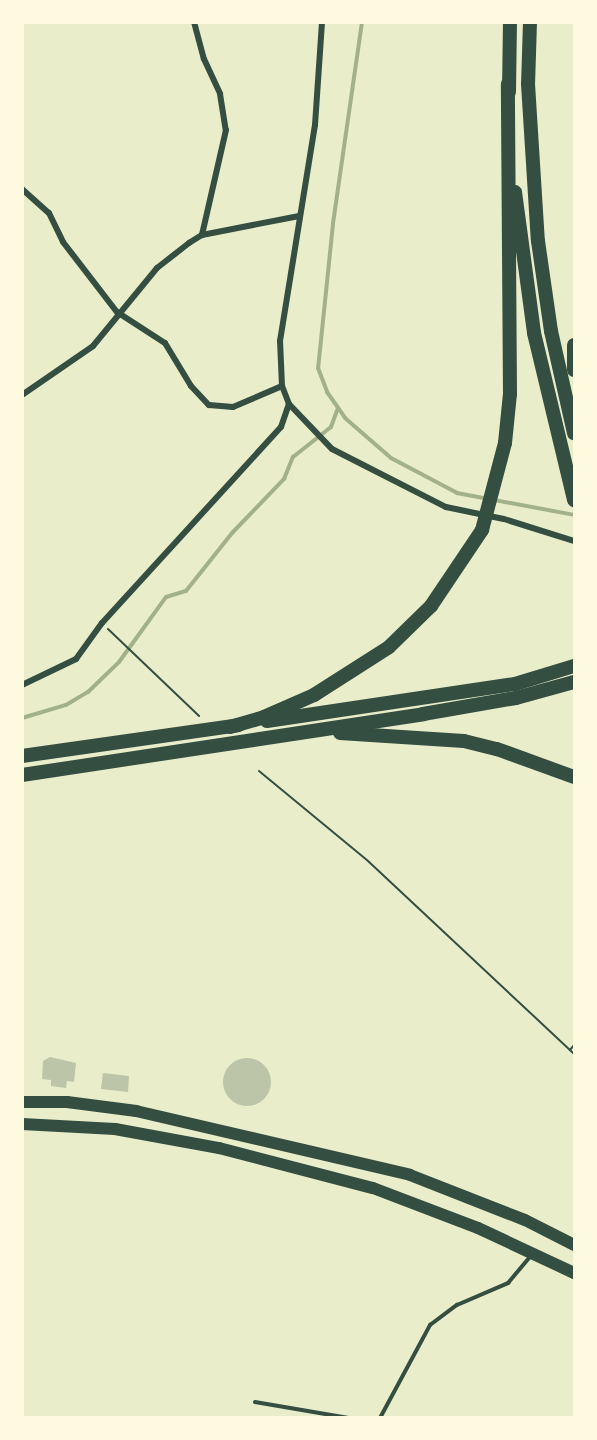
<!DOCTYPE html>
<style>
body{margin:0}
#map{position:relative;width:597px;height:1440px;overflow:hidden;background:#e9edc9;font-family:Poppins,sans-serif}
div>[style]{position:absolute}
.stream>*{height:4px;margin:-2px;padding:0 2px;transform-origin:2px;border-radius:2px;background:#a3b18a}
.building>*{inset:0;background:#bcc5a7}
.round{border-radius:50%}
.path>*{height:2px;margin:-1px;padding:0 1px;transform-origin:1px;border-radius:1px;background:#344e41}
.service>*{height:4px;margin:-2px;padding:0 2px;transform-origin:2px;border-radius:2px;background:#344e41}
.minor>*{height:6px;margin:-3px;padding:0 3px;transform-origin:3px;border-radius:3px;background:#344e41}
.primary>*{height:12px;margin:-6px;padding:0 6px;transform-origin:6px;border-radius:6px;background:#344e41}
.motorway>*{height:14px;margin:-7px;padding:0 7px;transform-origin:7px;border-radius:7px;background:#344e41}
span{translate:-50% -50%;white-space:nowrap;text-align:center;line-height:1.15;-webkit-text-stroke:4.5px #fefae0;paint-order:stroke}
.frame{position:absolute;inset:0;border:24px solid #fefae0;pointer-events:none}
</style>
<div id="map">
<div class="stream">
<i style="left:362px;top:22px;width:204px;rotate:98.2deg"></i>
<i style="left:333px;top:224px;width:145px;rotate:95.9deg"></i>
<i style="left:318px;top:368px;width:26px;rotate:69deg"></i>
<i style="left:327px;top:392px;width:32px;rotate:55deg"></i>
<i style="left:345px;top:418px;width:61px;rotate:41deg"></i>
<i style="left:391px;top:458px;width:75px;rotate:27.9deg"></i>
<i style="left:457px;top:493px;width:119px;rotate:10.6deg"></i>
<i style="left:22px;top:718px;width:46px;rotate:-16.5deg"></i>
<i style="left:66px;top:705px;width:26px;rotate:-31deg"></i>
<i style="left:88px;top:692px;width:43px;rotate:-44.1deg"></i>
<i style="left:119px;top:662px;width:80px;rotate:-54.1deg"></i>
<i style="left:166px;top:597px;width:21px;rotate:-17deg"></i>
<i style="left:186px;top:591px;width:75px;rotate:-51.5deg"></i>
<i style="left:233px;top:532px;width:74px;rotate:-46.1deg"></i>
<i style="left:284px;top:479px;width:24px;rotate:-68deg"></i>
<i style="left:293px;top:457px;width:48px;rotate:-38.3deg"></i>
<i style="left:331px;top:427px;width:20px;rotate:-70deg"></i>
</div>
<div class="building">
<i style="clip-path:polygon(50px 1057px,76px 1063px,74px 1082px,67px 1081px,66px 1088px,51px 1086px,51px 1080px,42px 1079px,43px 1061px)"></i>
<i class="round" style="left:223px;top:1058px;width:48px;height:48px"></i>
<i style="clip-path:polygon(103px 1073px,129px 1076px,128px 1092px,101px 1089px)"></i>
</div>
<div class="path">
<i style="left:108px;top:629px;width:126px;rotate:43.7deg"></i>
<i style="left:259px;top:771px;width:141px;rotate:39.5deg"></i>
<i style="left:368px;top:861px;width:282px;rotate:43.1deg"></i>
<i style="left:570px;top:1050px;width:6px;rotate:-51deg"></i>
</div>
<div class="service">
<i style="left:255px;top:1402px;width:95px;rotate:9.7deg"></i>
<i style="left:380px;top:1418px;width:106px;rotate:-61.7deg"></i>
<i style="left:430px;top:1325px;width:34px;rotate:-37deg"></i>
<i style="left:457px;top:1305px;width:56px;rotate:-23.3deg"></i>
<i style="left:508px;top:1283px;width:35px;rotate:-50deg"></i>
</div>
<div class="minor">
<i style="left:194px;top:22px;width:38px;rotate:75deg"></i>
<i style="left:204px;top:59px;width:38px;rotate:65deg"></i>
<i style="left:220px;top:94px;width:36px;rotate:81deg"></i>
<i style="left:226px;top:130px;width:108px;rotate:102.9deg"></i>
<i style="left:22px;top:189px;width:36px;rotate:42deg"></i>
<i style="left:49px;top:213px;width:32px;rotate:64deg"></i>
<i style="left:63px;top:242px;width:88px;rotate:52.4deg"></i>
<i style="left:117px;top:312px;width:57px;rotate:32.9deg"></i>
<i style="left:165px;top:343px;width:50px;rotate:58.8deg"></i>
<i style="left:191px;top:386px;width:26px;rotate:47deg"></i>
<i style="left:209px;top:405px;width:24px;rotate:5deg"></i>
<i style="left:233px;top:407px;width:53px;rotate:-23.2deg"></i>
<i style="left:22px;top:395px;width:86px;rotate:-34.6deg"></i>
<i style="left:93px;top:346px;width:101px;rotate:-50.6deg"></i>
<i style="left:157px;top:268px;width:41px;rotate:-38deg"></i>
<i style="left:189px;top:243px;width:15px;rotate:-32deg"></i>
<i style="left:202px;top:235px;width:99px;rotate:-11.1deg"></i>
<i style="left:289px;top:404px;width:62px;rotate:46.3deg"></i>
<i style="left:332px;top:449px;width:128px;rotate:27deg"></i>
<i style="left:446px;top:507px;width:59px;rotate:11.7deg"></i>
<i style="left:504px;top:519px;width:73px;rotate:17.4deg"></i>
<i style="left:22px;top:685px;width:60px;rotate:-25.7deg"></i>
<i style="left:76px;top:659px;width:44px;rotate:-54.2deg"></i>
<i style="left:102px;top:623px;width:265px;rotate:-47.6deg"></i>
<i style="left:281px;top:427px;width:24px;rotate:-71deg"></i>
<i style="left:289px;top:404px;width:19px;rotate:-111deg"></i>
<i style="left:282px;top:386px;width:45px;rotate:-92.5deg"></i>
<i style="left:280px;top:341px;width:219px;rotate:-80.8deg"></i>
<i style="left:315px;top:125px;width:103px;rotate:-86.1deg"></i>
</div>
<div class="primary">
<i style="left:22px;top:1102px;width:45px"></i>
<i style="left:67px;top:1102px;width:70px;rotate:7.4deg"></i>
<i style="left:136px;top:1111px;width:281px;rotate:13.1deg"></i>
<i style="left:410px;top:1175px;width:123px;rotate:21.4deg"></i>
<i style="left:525px;top:1220px;width:55px;rotate:27deg"></i>
<i style="left:22px;top:1124px;width:93px;rotate:3.1deg"></i>
<i style="left:115px;top:1129px;width:106px;rotate:10.4deg"></i>
<i style="left:219px;top:1148px;width:159px;rotate:14.6deg"></i>
<i style="left:373px;top:1188px;width:112px;rotate:20.9deg"></i>
<i style="left:478px;top:1228px;width:106px;rotate:25.1deg"></i>
</div>
<div class="motorway">
<i style="left:530px;top:22px;width:62px;rotate:91.8deg"></i>
<i style="left:528px;top:84px;width:157px;rotate:86.4deg"></i>
<i style="left:538px;top:241px;width:91px;rotate:81.8deg"></i>
<i style="left:551px;top:331px;width:105px;rotate:77.3deg"></i>
<i style="left:509px;top:92px;width:70px;rotate:-89.2deg"></i>
<i style="left:515px;top:192px;width:142px;rotate:82.3deg"></i>
<i style="left:534px;top:333px;width:172px;rotate:76.5deg"></i>
<i style="left:574px;top:345px;width:25px;rotate:90deg"></i>
<i style="left:267px;top:721px;width:251px;rotate:-8.5deg"></i>
<i style="left:515px;top:684px;width:62px;rotate:-17deg"></i>
<i style="left:230px;top:727px;width:35px;rotate:-16deg"></i>
<i style="left:264px;top:717px;width:55px;rotate:-23.7deg"></i>
<i style="left:314px;top:695px;width:89px;rotate:-32.6deg"></i>
<i style="left:389px;top:647px;width:59px;rotate:-44.3deg"></i>
<i style="left:431px;top:606px;width:92px;rotate:-56.1deg"></i>
<i style="left:482px;top:530px;width:90px;rotate:-75.2deg"></i>
<i style="left:505px;top:443px;width:49px;rotate:-84.2deg"></i>
<i style="left:510px;top:394px;width:310px;rotate:-90.4deg"></i>
<i style="left:340px;top:733px;width:124px;rotate:3.7deg"></i>
<i style="left:464px;top:741px;width:34px;rotate:14deg"></i>
<i style="left:497px;top:749px;width:82px;rotate:20deg"></i>
<i style="left:22px;top:756px;width:219px;rotate:-8.1deg"></i>
<i style="left:22px;top:775px;width:406px;rotate:-8.6deg"></i>
<i style="left:423px;top:714px;width:94px;rotate:-9.8deg"></i>
<i style="left:516px;top:698px;width:60px;rotate:-15.4deg"></i>
</div>
<div class="frame"></div>
</div>
